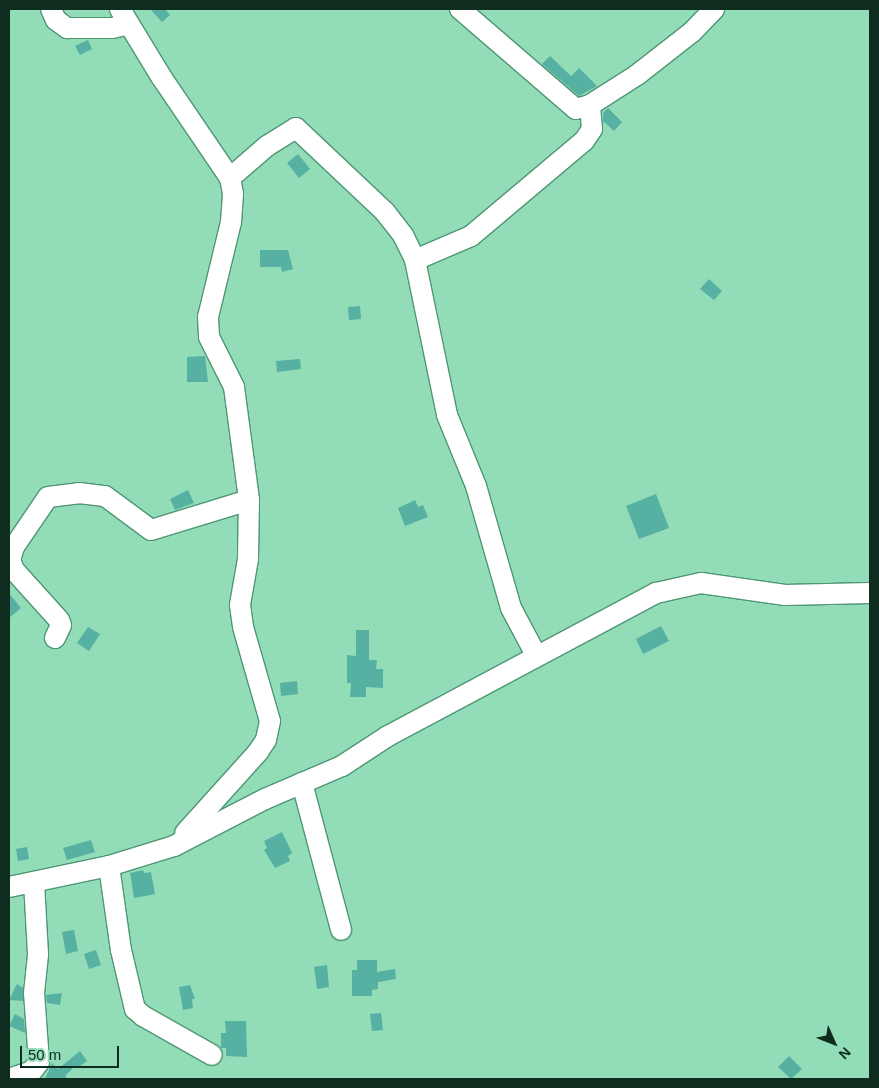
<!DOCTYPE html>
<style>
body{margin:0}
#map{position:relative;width:879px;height:1088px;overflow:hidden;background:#92dcb7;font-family:Arial,sans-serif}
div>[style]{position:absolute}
.building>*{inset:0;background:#56b1a2}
.roads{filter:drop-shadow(1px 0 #4e9674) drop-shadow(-1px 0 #4e9674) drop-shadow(0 1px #4e9674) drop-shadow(0 -1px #4e9674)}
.minor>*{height:20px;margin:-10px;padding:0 10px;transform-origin:10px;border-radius:10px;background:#fff}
span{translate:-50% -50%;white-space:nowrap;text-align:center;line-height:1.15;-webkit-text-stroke:4.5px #92dcb7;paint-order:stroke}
.frame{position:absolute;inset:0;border:10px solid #0e2d1f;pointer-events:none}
.north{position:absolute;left:809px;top:1018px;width:50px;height:50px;-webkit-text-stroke:4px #92dcb7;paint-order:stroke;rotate:134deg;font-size:14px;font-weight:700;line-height:20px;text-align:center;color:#0e2d1f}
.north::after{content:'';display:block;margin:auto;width:18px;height:22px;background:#0e2d1f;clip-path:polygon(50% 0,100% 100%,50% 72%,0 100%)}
.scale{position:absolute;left:20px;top:1046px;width:99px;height:22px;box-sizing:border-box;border:2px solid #0e2d1f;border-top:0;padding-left:6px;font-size:15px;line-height:18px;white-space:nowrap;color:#0e2d1f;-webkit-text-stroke:4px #92dcb7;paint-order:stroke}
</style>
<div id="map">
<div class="building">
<i style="clip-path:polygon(150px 9px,165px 9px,170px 15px,162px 22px)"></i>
<i style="clip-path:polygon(88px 40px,92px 49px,80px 55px,75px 46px)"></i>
<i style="clip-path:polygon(550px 56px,571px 76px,579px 68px,597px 86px,579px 96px,542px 64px)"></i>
<i style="clip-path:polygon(608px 108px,622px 122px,614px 131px,603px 121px,603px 113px)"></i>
<i style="clip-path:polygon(298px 154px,310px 169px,299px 178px,287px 163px)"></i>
<i style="clip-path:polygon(260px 250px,288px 250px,293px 269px,282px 272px,281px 267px,260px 267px)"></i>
<i style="clip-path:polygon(709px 279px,722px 291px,714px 300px,700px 289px)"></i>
<i style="clip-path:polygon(360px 306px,361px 319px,349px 320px,348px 307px)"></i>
<i style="clip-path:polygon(205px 356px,208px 382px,187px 382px,187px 357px)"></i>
<i style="clip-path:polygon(300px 359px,301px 369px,277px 372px,276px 361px)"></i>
<i style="clip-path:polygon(188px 490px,194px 503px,175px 510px,170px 499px)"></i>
<i style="clip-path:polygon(656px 494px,669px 528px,639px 539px,626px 506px)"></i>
<i style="clip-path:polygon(415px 500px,418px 507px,423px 505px,428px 517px,405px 526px,398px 508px)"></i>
<i style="clip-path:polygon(9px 593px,21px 608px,9px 618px)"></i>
<i style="clip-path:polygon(661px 626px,669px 641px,643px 654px,636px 639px)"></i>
<i style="clip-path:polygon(88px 627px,100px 634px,89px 651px,77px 643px)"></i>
<i style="clip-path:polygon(356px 630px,369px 630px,369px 660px,377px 660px,376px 669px,383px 669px,383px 688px,366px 687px,366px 697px,350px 697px,351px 683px,347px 683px,347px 655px,356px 656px)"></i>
<i style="clip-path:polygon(297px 681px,298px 694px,281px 696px,280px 683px)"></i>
<i style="clip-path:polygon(282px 832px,292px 853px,288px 856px,290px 861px,275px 868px,264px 850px,267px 848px,264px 841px)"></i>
<i style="clip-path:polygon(91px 840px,95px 852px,67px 860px,63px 848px)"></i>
<i style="clip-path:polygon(27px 847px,29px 859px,18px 861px,16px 849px)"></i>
<i style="clip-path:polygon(143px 870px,144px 873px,151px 872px,155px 894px,134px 898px,130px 873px)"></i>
<i style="clip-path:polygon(74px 930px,78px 951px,66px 954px,62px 932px)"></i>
<i style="clip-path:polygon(96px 950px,101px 965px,89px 969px,84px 954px)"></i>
<i style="clip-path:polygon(357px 960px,377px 960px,377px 972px,395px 969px,396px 979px,378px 982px,378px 989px,372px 990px,372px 996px,352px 996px,352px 970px,357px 970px)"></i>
<i style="clip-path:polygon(327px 965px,329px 987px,317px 989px,314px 967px)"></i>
<i style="clip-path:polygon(17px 984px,23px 988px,23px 1001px,9px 1000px)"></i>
<i style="clip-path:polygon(190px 985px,195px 999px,192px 999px,193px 1008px,183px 1010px,179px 987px)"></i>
<i style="clip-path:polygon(62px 993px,60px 1005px,47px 1003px,46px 995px)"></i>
<i style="clip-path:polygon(381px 1013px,383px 1030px,372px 1031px,370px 1014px)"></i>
<i style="clip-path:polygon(15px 1014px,24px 1019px,25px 1033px,9px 1026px)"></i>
<i style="clip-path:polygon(225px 1021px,246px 1021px,247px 1057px,226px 1056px,226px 1048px,221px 1048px,221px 1033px,226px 1033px)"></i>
<i style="clip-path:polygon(80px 1051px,87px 1061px,77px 1068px,75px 1066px,65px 1076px,68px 1079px,45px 1079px,52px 1063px,58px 1069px)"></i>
<i style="clip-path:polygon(789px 1056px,802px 1069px,791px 1079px,778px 1067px)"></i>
</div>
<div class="roads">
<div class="minor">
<i style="left:51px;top:9px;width:12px;rotate:66deg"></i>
<i style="left:56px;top:20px;width:14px;rotate:36deg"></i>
<i style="left:67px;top:28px;width:45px"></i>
<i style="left:112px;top:28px;width:17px;rotate:-13deg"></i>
<i style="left:120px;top:9px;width:81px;rotate:58.7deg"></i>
<i style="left:162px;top:78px;width:121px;rotate:55.8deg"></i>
<i style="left:230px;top:178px;width:16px;rotate:79deg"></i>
<i style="left:233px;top:194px;width:28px;rotate:94deg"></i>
<i style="left:231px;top:222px;width:98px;rotate:103.6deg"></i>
<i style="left:208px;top:317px;width:20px;rotate:87deg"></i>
<i style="left:209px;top:337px;width:56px;rotate:63.4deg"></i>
<i style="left:234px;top:387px;width:114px;rotate:82.4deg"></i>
<i style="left:249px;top:500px;width:59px;rotate:91deg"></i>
<i style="left:248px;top:559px;width:47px;rotate:99.9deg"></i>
<i style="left:240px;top:605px;width:22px;rotate:82deg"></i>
<i style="left:243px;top:627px;width:98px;rotate:74deg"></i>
<i style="left:270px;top:721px;width:19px;rotate:102deg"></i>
<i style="left:266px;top:740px;width:14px;rotate:124deg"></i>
<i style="left:258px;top:752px;width:109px;rotate:132deg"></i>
<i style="left:460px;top:9px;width:153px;rotate:40.8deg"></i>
<i style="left:576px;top:109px;width:15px;rotate:-16deg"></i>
<i style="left:590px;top:105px;width:56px;rotate:-32.6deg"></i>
<i style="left:637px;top:75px;width:70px;rotate:-38deg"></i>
<i style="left:692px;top:32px;width:32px;rotate:-46deg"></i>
<i style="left:230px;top:178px;width:49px;rotate:-40.9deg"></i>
<i style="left:267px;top:146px;width:34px;rotate:-32deg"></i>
<i style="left:296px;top:128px;width:122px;rotate:43.3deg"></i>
<i style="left:385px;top:212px;width:29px;rotate:52deg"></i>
<i style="left:403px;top:235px;width:28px;rotate:64deg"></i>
<i style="left:415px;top:260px;width:158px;rotate:78.3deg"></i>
<i style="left:447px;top:415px;width:77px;rotate:67.8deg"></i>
<i style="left:476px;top:486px;width:127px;rotate:74deg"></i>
<i style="left:511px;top:608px;width:53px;rotate:62deg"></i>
<i style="left:415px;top:260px;width:61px;rotate:-23.2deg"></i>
<i style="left:471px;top:236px;width:148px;rotate:-40.1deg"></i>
<i style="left:584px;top:141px;width:14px;rotate:-56deg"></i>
<i style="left:592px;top:129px;width:24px;rotate:-95deg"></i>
<i style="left:55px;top:638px;width:14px;rotate:-65deg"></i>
<i style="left:61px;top:625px;width:5px;rotate:-112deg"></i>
<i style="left:59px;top:620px;width:67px;rotate:-132deg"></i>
<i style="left:14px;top:570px;width:11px;rotate:-112deg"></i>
<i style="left:10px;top:560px;width:14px;rotate:-73deg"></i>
<i style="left:14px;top:547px;width:60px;rotate:-55.8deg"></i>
<i style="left:48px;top:497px;width:31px;rotate:-7deg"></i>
<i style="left:79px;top:493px;width:26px;rotate:7deg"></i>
<i style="left:105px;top:496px;width:57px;rotate:36.5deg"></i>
<i style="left:151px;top:530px;width:102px;rotate:-17deg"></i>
<i style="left:302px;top:783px;width:152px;rotate:75.1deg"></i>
<i style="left:109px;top:866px;width:85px;rotate:81.9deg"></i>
<i style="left:121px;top:950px;width:61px;rotate:76.7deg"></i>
<i style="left:135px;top:1009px;width:11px;rotate:41deg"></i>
<i style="left:143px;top:1016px;width:79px;rotate:29.5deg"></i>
<i style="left:9px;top:887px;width:102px;rotate:-11.9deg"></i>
<i style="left:109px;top:866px;width:68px;rotate:-17.1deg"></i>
<i style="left:174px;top:846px;width:102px;rotate:-27.3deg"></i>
<i style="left:265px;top:799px;width:84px;rotate:-23.2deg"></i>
<i style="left:342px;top:766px;width:55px;rotate:-33.1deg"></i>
<i style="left:388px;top:736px;width:304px;rotate:-28.1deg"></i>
<i style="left:656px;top:593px;width:46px;rotate:-12.5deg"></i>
<i style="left:701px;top:583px;width:85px;rotate:8.1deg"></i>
<i style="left:785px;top:595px;width:85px;rotate:-1.3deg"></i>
<i style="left:9px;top:1079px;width:24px;rotate:-19deg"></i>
<i style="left:32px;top:1071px;width:11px;rotate:-52deg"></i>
<i style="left:39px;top:1062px;width:69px;rotate:-94.1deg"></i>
<i style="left:34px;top:993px;width:39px;rotate:-84deg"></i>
<i style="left:38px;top:954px;width:71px;rotate:-93.2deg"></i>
</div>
</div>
<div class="frame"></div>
<div class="north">N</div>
<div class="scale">50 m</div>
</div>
